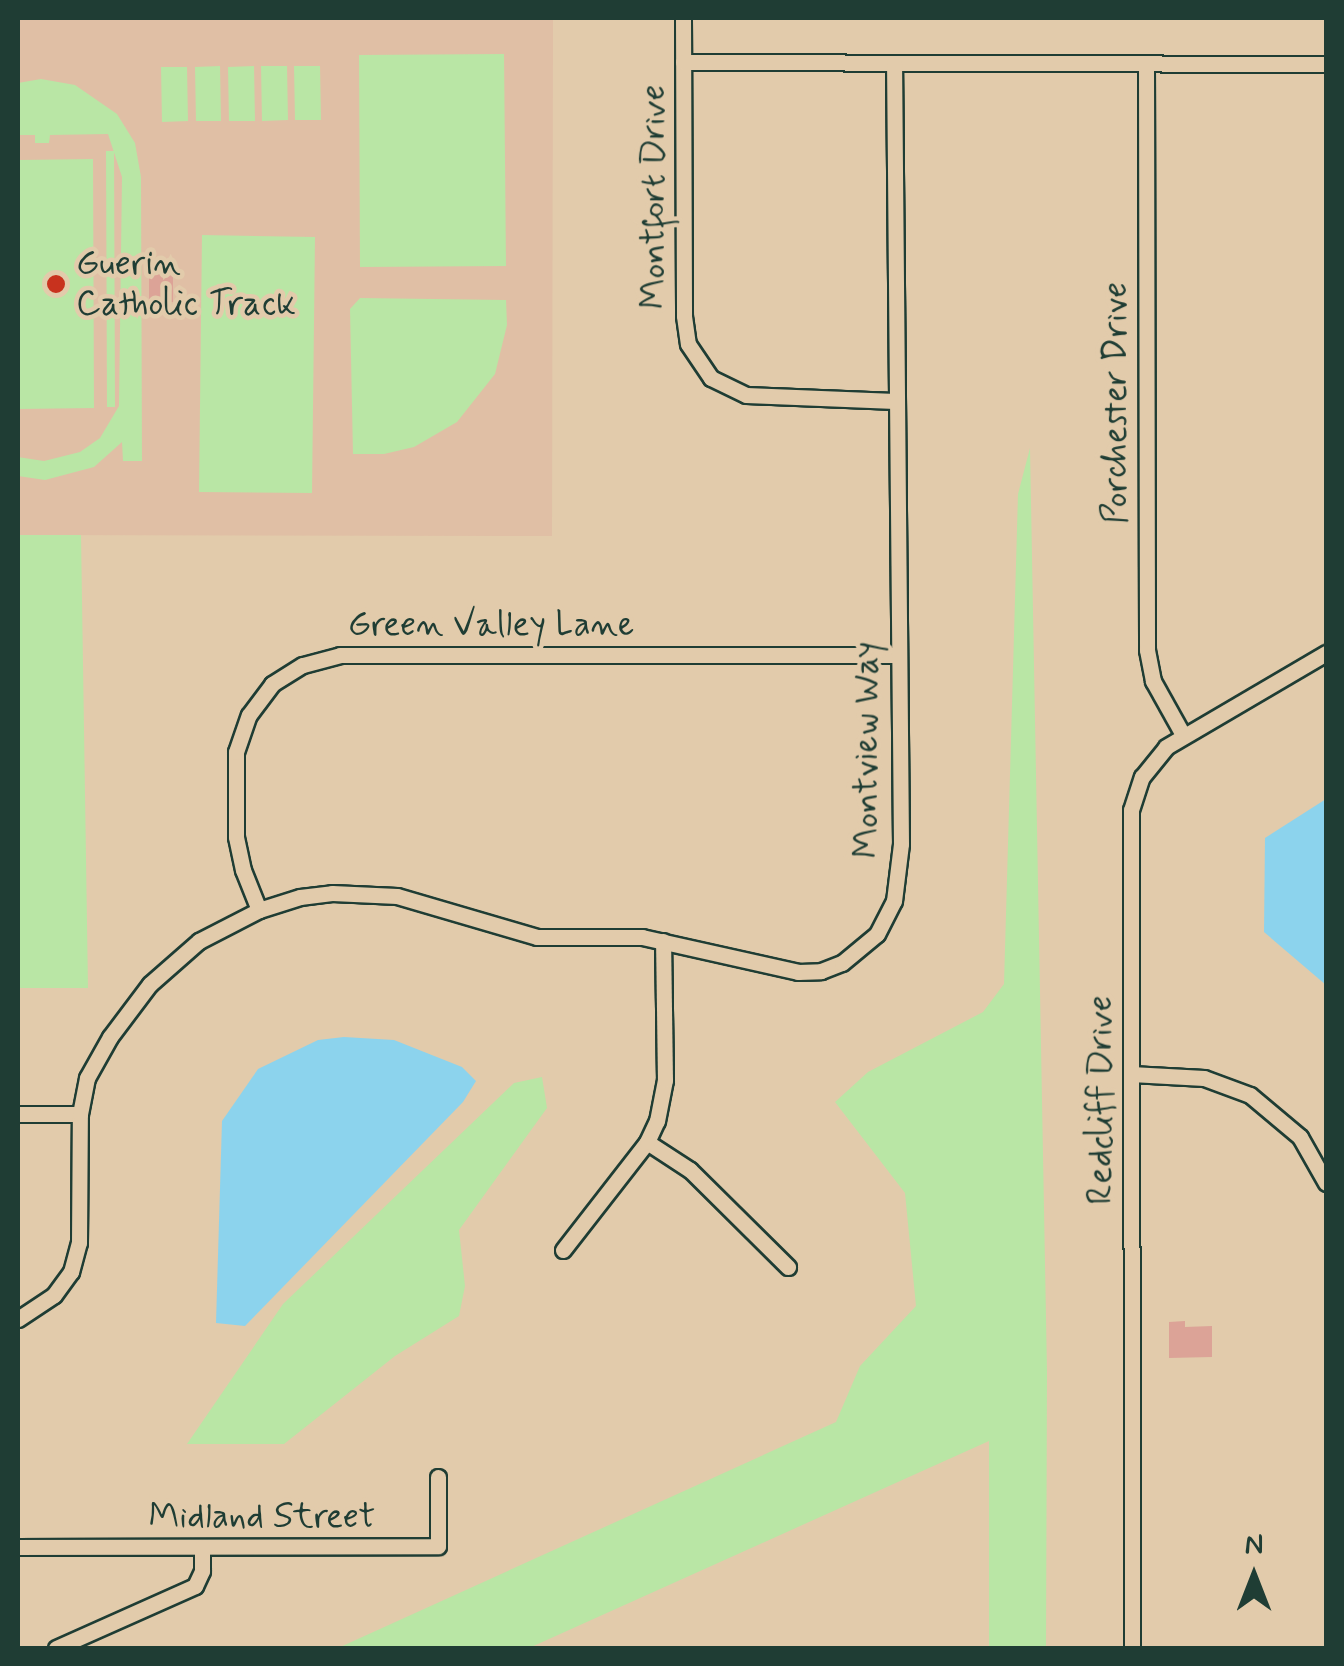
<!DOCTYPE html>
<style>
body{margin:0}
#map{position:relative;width:1344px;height:1666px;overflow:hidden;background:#e2cbab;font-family:Mynerve,sans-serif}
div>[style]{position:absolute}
.built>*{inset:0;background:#e0bfa5}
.green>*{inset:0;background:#b9e6a5}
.water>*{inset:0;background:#8cd3ed}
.building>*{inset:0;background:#dca397}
.roads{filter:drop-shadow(2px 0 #1f3d34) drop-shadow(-2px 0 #1f3d34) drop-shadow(0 2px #1f3d34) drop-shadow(0 -2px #1f3d34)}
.street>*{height:15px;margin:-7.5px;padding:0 7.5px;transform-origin:7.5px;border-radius:7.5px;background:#e2cbab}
.dots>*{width:28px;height:28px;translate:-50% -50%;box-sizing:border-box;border:5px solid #e2cbab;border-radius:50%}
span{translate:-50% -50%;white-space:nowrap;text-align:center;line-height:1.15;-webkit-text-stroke:9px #e2cbab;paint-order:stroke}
.street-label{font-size:35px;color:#1f3d34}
.poi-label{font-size:35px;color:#1f3d34}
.left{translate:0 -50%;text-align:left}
.frame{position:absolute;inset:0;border:20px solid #1f3d34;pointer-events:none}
.north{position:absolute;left:1204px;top:1526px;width:100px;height:100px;-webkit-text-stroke:8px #e2cbab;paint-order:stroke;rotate:0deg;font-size:28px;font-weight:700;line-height:40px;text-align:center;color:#1f3d34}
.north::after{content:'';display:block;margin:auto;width:35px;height:45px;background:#1f3d34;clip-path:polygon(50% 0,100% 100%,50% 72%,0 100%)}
</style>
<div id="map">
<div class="built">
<i style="clip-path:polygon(18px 18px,553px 18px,552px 536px,18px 535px)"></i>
</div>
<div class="green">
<i style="clip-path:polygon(504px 54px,506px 266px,360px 267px,359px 55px)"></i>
<i style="clip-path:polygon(220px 66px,221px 121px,196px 121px,195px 67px)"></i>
<i style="clip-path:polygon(254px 66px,255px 121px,229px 121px,228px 67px)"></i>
<i style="clip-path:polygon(261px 66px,287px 66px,288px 120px,262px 121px)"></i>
<i style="clip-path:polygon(294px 66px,320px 66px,321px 120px,295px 120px)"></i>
<i style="clip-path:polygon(161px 67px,187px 67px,188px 121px,162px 122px)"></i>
<i style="clip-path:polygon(41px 79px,75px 85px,117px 114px,135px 143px,141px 177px,142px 461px,123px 461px,122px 442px,94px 467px,45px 480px,18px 476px,18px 457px,44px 461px,80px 452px,100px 438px,119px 406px,122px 177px,108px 134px,50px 135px,49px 143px,35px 143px,35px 135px,18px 135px,18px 83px)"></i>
<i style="clip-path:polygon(106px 151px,114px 151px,115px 407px,107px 407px)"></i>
<i style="clip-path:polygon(93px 159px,94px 408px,18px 409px,18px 160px)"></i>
<i style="clip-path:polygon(202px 235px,315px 237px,312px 493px,199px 492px)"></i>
<i style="clip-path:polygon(360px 298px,506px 300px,507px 325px,495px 374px,457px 422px,414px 447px,384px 454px,353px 454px,350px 309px)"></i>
<i style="clip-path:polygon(1030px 448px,1047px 1372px,1046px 1648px,989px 1648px,989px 1441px,529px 1648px,338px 1648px,836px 1422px,860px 1366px,916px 1306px,905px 1193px,835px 1102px,868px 1072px,983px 1012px,1004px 984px,1018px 494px)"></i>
<i style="clip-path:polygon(18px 535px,81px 535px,88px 988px,18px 988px)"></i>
<i style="clip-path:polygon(542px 1077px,547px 1108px,459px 1230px,465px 1286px,459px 1316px,395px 1356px,284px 1444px,187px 1444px,283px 1304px,514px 1083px)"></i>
</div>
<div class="water">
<i style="clip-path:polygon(1326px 799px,1326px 985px,1264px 932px,1265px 838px)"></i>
<i style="clip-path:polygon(344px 1037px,394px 1040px,462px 1067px,476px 1081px,463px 1102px,245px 1326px,216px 1323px,222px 1121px,258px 1069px,318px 1040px)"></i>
</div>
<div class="building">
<i style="clip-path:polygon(149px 262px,173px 262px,173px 302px,149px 302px)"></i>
<i style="clip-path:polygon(1185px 1321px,1185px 1327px,1212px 1326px,1212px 1357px,1169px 1358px,1169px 1322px)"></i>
</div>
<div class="roads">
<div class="street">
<i style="left:683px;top:18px;width:298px;rotate:89.8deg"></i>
<i style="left:684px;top:316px;width:28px;rotate:82deg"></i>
<i style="left:688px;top:344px;width:41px;rotate:55.9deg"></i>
<i style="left:711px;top:378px;width:39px;rotate:26deg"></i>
<i style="left:746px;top:395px;width:149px;rotate:2.3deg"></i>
<i style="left:683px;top:62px;width:643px;rotate:0.18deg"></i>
<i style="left:1146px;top:64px;width:586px;rotate:89.9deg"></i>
<i style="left:1147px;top:650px;width:32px;rotate:79deg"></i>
<i style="left:1153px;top:681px;width:62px;rotate:60.9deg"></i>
<i style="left:259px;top:910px;width:43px;rotate:-111.8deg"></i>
<i style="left:243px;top:870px;width:34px;rotate:-102deg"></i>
<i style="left:236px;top:837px;width:85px;rotate:-90deg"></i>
<i style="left:236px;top:752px;width:39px;rotate:-71deg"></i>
<i style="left:249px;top:715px;width:39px;rotate:-53deg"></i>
<i style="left:272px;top:684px;width:36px;rotate:-32deg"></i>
<i style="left:303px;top:665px;width:38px;rotate:-15deg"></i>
<i style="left:340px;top:655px;width:558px"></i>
<i style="left:1131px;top:1074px;width:73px;rotate:3.1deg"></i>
<i style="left:1204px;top:1078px;width:49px;rotate:20.3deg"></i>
<i style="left:1250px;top:1095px;width:65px;rotate:40deg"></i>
<i style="left:1300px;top:1137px;width:53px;rotate:60.5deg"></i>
<i style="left:18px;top:1114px;width:62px"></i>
<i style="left:647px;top:1142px;width:51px;rotate:33.1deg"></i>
<i style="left:690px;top:1170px;width:138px;rotate:44.7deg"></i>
<i style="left:563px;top:1250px;width:137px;rotate:-52.1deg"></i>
<i style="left:647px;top:1142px;width:23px;rotate:-65deg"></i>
<i style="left:657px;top:1121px;width:42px;rotate:-79deg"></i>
<i style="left:665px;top:1080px;width:139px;rotate:-90.8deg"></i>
<i style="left:18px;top:1319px;width:43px;rotate:-33.7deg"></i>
<i style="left:54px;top:1295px;width:29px;rotate:-54deg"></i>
<i style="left:71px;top:1272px;width:30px;rotate:-75deg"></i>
<i style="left:79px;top:1243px;width:129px;rotate:-89.6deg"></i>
<i style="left:80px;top:1114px;width:37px;rotate:-79deg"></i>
<i style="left:87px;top:1078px;width:47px;rotate:-60.7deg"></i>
<i style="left:110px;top:1037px;width:66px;rotate:-53deg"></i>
<i style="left:150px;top:984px;width:65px;rotate:-41.3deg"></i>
<i style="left:199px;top:941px;width:68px;rotate:-27.3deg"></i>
<i style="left:259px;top:910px;width:43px;rotate:-17.6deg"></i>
<i style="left:300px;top:897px;width:32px;rotate:-7deg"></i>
<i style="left:332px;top:893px;width:65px;rotate:2.6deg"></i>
<i style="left:397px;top:896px;width:146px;rotate:16.3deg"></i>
<i style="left:537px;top:937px;width:105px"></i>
<i style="left:642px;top:937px;width:160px;rotate:12.6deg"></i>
<i style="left:798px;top:972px;width:23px;rotate:-2deg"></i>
<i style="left:821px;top:971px;width:22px;rotate:-21deg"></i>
<i style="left:842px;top:963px;width:45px;rotate:-39.6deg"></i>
<i style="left:877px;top:934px;width:37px;rotate:-63deg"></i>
<i style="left:894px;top:901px;width:57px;rotate:-83deg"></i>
<i style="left:901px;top:844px;width:781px;rotate:-90.51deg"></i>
<i style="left:18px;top:1547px;width:420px;rotate:-0.1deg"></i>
<i style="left:438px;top:1546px;width:69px;rotate:-90deg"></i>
<i style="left:56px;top:1648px;width:152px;rotate:-24deg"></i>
<i style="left:195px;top:1586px;width:17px;rotate:-65deg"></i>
<i style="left:202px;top:1571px;width:24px;rotate:-90deg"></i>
<i style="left:1132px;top:1648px;width:838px;rotate:-90.07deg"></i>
<i style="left:1131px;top:810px;width:35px;rotate:-72deg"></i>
<i style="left:1142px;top:777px;width:38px;rotate:-51deg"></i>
<i style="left:1166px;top:747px;width:186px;rotate:-30.4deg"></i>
</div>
</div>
<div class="dots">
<i style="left:56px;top:284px;background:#c8321e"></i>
</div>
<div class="street-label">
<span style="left:654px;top:197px;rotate:-90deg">Montfort Drive</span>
<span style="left:1116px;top:403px;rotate:-90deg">Porchester Drive</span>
<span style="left:491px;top:625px">Green Valley Lane</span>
<span style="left:867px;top:750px;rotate:-90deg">Montview Way</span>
<span style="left:1101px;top:1100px;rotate:-90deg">Redcliff Drive</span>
<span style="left:262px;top:1517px">Midland Street</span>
</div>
<div class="poi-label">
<span class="left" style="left:76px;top:284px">Guerin<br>Catholic Track</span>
</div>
<div class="frame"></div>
<div class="north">N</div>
</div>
